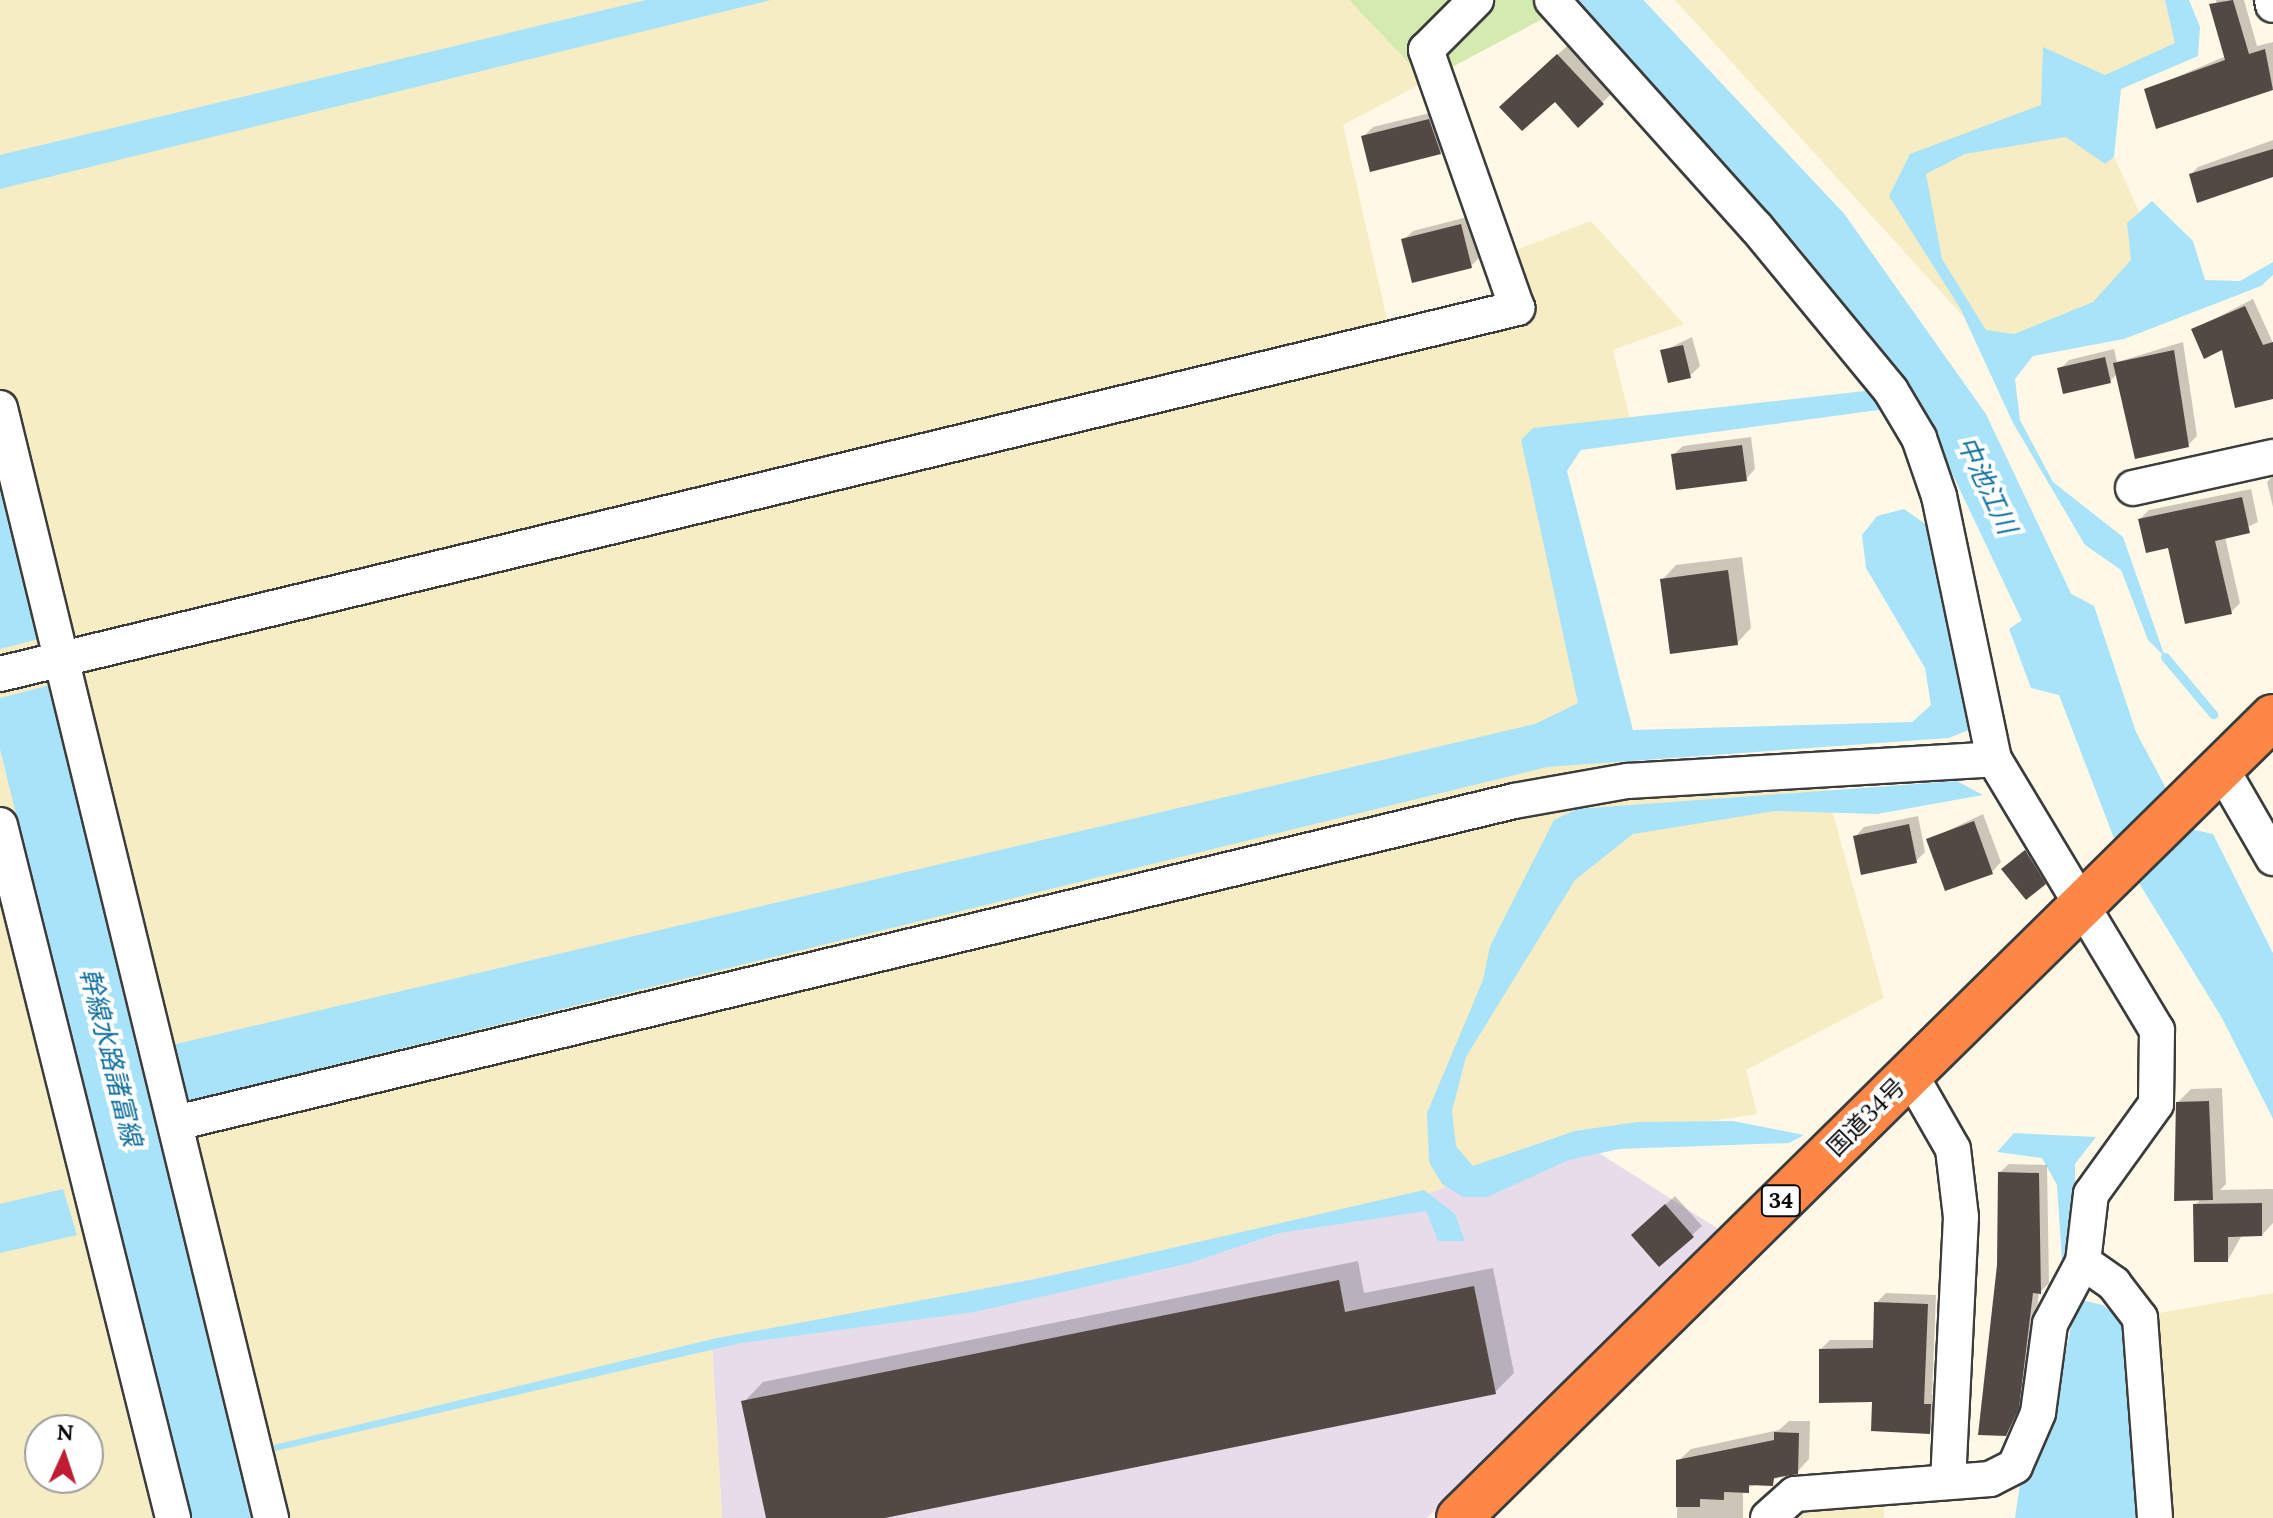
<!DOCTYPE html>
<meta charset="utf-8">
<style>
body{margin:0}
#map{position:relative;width:2273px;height:1518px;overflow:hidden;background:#fff8e6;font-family:Lora,"Noto Sans JP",serif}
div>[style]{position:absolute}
.industrial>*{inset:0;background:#e7dcea}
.farmland>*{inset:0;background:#f6edc5}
.green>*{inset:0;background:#d4eaaf}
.water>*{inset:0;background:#a8e3f9}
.shadow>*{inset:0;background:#0003}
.stream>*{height:9px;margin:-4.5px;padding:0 4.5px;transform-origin:4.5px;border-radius:4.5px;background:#a8e3f9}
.river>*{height:56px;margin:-28px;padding:0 28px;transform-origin:28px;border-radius:28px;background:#a8e3f9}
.building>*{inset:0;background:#524945}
.roads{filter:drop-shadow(2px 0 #3c3c3c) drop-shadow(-2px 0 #3c3c3c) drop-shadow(0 2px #3c3c3c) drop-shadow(0 -2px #3c3c3c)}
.minor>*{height:34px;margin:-17px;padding:0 17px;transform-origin:17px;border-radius:17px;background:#fff}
.highway>*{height:44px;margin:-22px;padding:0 22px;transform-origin:22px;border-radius:22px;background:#fd8746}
span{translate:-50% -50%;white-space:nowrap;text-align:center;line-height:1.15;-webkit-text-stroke:8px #fff;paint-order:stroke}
.shield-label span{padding:2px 6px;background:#fff;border:2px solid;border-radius:6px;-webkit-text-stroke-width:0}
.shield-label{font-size:22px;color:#090909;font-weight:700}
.street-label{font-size:24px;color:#090909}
.water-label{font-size:26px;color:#0e6fa0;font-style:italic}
.north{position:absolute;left:24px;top:1414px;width:80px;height:80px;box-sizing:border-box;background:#fff;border:2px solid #9d9d9d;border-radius:50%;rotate:3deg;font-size:22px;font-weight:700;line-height:32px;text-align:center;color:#090909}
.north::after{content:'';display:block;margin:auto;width:28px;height:36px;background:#bf1c34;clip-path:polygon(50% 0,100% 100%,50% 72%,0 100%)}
</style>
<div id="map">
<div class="industrial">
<i style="clip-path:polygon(1580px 1141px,1720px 1230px,1427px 1518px,722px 1518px,712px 1345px,1402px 1202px)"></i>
</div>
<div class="farmland">
<i style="clip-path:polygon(evenodd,0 0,1349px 0,1426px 81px,1343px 125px,1394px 350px,1529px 318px,1505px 254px,1591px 221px,1684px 324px,1613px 350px,1631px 423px,1545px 433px,1619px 768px,1817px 756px,1884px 998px,1746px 1070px,1757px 1114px,1580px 1141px,1402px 1202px,712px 1345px,722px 1518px,0 1518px,0 0,40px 1430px,88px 1430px,88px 1478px,40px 1478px,40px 1430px)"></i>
<i style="clip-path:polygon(1675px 0,2180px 0,2193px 41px,2087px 96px,2176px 294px,2034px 341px,1982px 337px)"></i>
<i style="clip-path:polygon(2273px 1293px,2273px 1518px,2034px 1518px,2091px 1325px)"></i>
<i style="clip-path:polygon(1884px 1501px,1884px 1518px,1795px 1518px,1811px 1502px)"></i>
</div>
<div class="green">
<i style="clip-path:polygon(1349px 0,1559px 0,1565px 7px,1426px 81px)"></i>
</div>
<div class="water">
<i style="clip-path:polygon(646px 0,771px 0,0 189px,0 155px)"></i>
<i style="clip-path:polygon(2165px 0,2189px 0,2200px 27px,2198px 56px,2121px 89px,2114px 157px,2105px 164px,2066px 137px,1965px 154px,1926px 174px,1942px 259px,1986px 330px,2014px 334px,2093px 302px,2131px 260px,2127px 223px,2152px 201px,2193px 241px,2205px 280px,2240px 281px,2273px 262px,2273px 275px,2261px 286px,2124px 339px,2033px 356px,2015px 379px,2020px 420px,2053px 482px,2123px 537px,2165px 657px,2148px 640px,2121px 570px,2085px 545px,2013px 423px,1960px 308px,1889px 196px,1910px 154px,2041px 105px,2043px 47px,2105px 75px,2175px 43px)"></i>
<i style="clip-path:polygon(1874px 390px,1886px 409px,1581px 450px,1567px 471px,1633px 730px,1912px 722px,1931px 705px,1925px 668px,1866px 568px,1862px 535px,1877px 516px,1904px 509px,1927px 525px,1971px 729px,1949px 738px,1547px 767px,187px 1101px,172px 1045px,1535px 724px,1578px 703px,1521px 440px,1533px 428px)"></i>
<i style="clip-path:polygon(0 476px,39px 639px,0 649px)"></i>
<i style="clip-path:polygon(2066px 591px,2094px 606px,2136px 732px,2167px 790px,2115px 841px,2059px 695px,2031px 688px,2009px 629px)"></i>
<i style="clip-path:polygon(50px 685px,252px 1518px,190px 1518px,0 749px,0 698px)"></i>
<i style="clip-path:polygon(1957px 781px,1983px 795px,1877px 814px,1775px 811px,1633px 834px,1575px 880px,1466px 1057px,1452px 1111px,1456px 1146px,1473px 1166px,1575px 1131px,1637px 1122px,1733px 1121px,1804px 1135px,1789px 1143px,1619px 1149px,1569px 1160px,1487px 1197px,1463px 1197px,1442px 1184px,1429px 1162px,1427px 1113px,1483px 980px,1490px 946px,1554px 820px,1577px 809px)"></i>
<i style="clip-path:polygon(2186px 828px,2213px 834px,2273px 953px,2273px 1119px,2222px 1018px,2139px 883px)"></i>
<i style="clip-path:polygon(2014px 1133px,2096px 1137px,2075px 1164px,2075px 1244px,2062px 1262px,2057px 1185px,2042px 1158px,1997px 1152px)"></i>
<i style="clip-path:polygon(63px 1189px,77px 1235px,0 1253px,0 1204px)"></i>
<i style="clip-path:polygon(1424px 1190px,1455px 1214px,1465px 1241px,1438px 1241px,1426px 1211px,1279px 1233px,1190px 1263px,974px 1312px,741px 1343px,275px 1451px,274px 1445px,717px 1338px,1041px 1278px)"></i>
<i style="clip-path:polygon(2077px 1299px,2103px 1305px,2126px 1326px,2137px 1518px,2015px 1518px,2020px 1484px,2047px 1439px)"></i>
</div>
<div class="shadow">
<i style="clip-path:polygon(2216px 0,2244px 0,2257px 46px,2273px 42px,2273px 88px,2157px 127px,2146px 90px,2226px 56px)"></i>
<i style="clip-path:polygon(1567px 46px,1611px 94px,1602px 103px,1511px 98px)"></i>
<i style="clip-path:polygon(1438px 111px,1450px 143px,1440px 152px,1372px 169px,1363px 137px,1373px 127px)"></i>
<i style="clip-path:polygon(2273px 140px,2273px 176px,2191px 174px,2198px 167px)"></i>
<i style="clip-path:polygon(1471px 216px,1481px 256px,1471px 266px,1414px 280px,1403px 240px,1413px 231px)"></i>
<i style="clip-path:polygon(2253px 299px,2273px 343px,2273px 397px,2224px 347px,2193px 330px)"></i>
<i style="clip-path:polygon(1692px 337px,1700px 366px,1690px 376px,1663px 351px)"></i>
<i style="clip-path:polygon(2183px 342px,2197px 436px,2188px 445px,2118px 373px,2110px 381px,2060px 369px,2069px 360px,2114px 349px,2117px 362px)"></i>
<i style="clip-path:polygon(1751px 437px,1755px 469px,1746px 479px,1673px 455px,1683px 446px)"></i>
<i style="clip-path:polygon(2273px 476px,2273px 507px,2267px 482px)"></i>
<i style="clip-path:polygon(2251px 489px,2258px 522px,2225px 537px,2240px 603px,2231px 612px,2140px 519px,2149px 510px)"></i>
<i style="clip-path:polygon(1742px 557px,1751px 628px,1737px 643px,1662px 580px,1676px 565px)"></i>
<i style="clip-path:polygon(1983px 814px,2001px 862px,1992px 872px,1928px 840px)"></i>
<i style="clip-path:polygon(1918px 816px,1925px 852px,1916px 861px,1855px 837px,1864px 827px)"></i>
<i style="clip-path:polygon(2035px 842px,2054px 873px,2045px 883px,2013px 860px)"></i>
<i style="clip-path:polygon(2222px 1088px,2226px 1184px,2220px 1190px,2273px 1189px,2273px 1223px,2262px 1235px,2242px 1235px,2228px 1260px,2195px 1205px,2202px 1198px,2178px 1102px,2191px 1089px)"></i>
<i style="clip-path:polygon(2009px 1164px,2047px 1165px,2049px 1283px,2039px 1293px,2026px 1397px,2006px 1434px,1999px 1265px,2000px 1172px)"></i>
<i style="clip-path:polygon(1675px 1196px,1702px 1226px,1660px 1264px,1643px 1225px)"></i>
<i style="clip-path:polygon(1358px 1261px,1364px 1293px,1493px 1268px,1514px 1373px,1495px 1392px,875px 1518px,768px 1518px,744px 1402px,763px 1382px)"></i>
<i style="clip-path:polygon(1886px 1293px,1936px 1295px,1932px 1395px,1940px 1395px,1939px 1422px,1929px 1432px,1874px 1400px,1821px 1349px,1830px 1340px,1875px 1340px,1876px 1303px)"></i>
<i style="clip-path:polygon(1789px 1421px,1810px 1421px,1809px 1459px,1797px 1472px,1743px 1489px,1743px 1518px,1677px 1518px,1678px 1461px,1691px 1449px,1779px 1430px)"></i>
</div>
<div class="stream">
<i style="left:2165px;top:657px;width:75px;rotate:49.9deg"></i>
</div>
<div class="river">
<i style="left:1605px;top:0;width:317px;rotate:46.8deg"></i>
<i style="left:1822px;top:231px;width:242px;rotate:54.7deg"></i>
<i style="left:1962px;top:429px;width:270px;rotate:64.6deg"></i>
</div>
<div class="building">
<i style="clip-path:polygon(2233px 0,2249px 54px,2265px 49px,2273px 90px,2156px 129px,2144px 89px,2225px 60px,2209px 4px)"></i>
<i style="clip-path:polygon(1557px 54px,1604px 104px,1578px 128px,1555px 102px,1522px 131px,1499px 107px)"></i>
<i style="clip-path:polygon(1429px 119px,1441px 154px,1370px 172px,1361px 136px)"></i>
<i style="clip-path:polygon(2273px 149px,2273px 177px,2197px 203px,2189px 174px)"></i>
<i style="clip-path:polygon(1461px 224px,1472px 268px,1412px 283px,1401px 239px)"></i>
<i style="clip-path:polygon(2245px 306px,2263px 345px,2273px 342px,2273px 399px,2235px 408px,2222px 350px,2204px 359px,2191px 329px)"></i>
<i style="clip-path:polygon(1683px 345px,1691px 378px,1668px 383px,1660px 350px)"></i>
<i style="clip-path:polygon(2174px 350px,2189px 447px,2135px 459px,2113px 363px)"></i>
<i style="clip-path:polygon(2105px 357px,2111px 383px,2063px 394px,2057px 368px)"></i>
<i style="clip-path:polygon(1742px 445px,1747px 481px,1676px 490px,1671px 454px)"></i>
<i style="clip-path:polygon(2242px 497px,2250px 533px,2215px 541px,2232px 614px,2185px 624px,2168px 548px,2146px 553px,2138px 519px)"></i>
<i style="clip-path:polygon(1728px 570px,1738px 645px,1670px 654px,1660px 579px)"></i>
<i style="clip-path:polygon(1974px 821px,1993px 874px,1945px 891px,1926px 839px)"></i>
<i style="clip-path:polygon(1909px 824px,1917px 863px,1861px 875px,1853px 836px)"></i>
<i style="clip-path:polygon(2025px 850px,2046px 884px,2026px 900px,2001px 869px)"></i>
<i style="clip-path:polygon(2209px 1101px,2213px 1200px,2174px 1201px,2176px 1102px)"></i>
<i style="clip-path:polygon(1998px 1172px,2039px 1173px,2041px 1294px,2033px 1293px,2019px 1408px,2006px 1436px,1978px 1435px,1997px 1265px)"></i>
<i style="clip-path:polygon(2262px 1203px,2262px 1236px,2228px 1237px,2228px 1262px,2194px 1262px,2193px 1204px)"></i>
<i style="clip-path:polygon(1665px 1204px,1694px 1237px,1659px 1267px,1631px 1235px)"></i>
<i style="clip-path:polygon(1339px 1280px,1345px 1312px,1474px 1286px,1496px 1394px,885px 1518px,766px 1518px,741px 1401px)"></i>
<i style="clip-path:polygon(1874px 1302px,1928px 1304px,1924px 1404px,1931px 1404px,1930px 1434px,1871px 1431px,1872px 1402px,1819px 1403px,1819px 1349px,1873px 1348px)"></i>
<i style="clip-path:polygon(1774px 1432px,1799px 1433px,1798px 1474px,1774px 1478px,1773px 1486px,1749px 1485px,1749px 1493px,1724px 1492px,1724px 1500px,1700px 1499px,1700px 1507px,1676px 1507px,1676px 1460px,1774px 1440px)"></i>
</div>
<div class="roads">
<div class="minor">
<i style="left:1552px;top:0;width:305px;rotate:48.1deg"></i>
<i style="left:1756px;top:227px;width:212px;rotate:50.5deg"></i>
<i style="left:1891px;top:391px;width:55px;rotate:59.2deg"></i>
<i style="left:1919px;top:438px;width:61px;rotate:71deg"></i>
<i style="left:1939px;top:496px;width:269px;rotate:78.2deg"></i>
<i style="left:1994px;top:759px;width:316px;rotate:59deg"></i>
<i style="left:2157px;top:1030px;width:74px;rotate:90.8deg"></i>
<i style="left:2156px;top:1104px;width:111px;rotate:125.8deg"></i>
<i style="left:2091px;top:1194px;width:68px;rotate:96.7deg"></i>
<i style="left:2272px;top:0;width:5px;rotate:79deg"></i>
<i style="left:0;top:408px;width:1143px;rotate:76.28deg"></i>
<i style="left:2133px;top:488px;width:143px;rotate:-12.5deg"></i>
<i style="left:0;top:674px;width:1561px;rotate:-13.56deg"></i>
<i style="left:1517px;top:308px;width:274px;rotate:-109.4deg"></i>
<i style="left:1426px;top:50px;width:71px;rotate:-45deg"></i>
<i style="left:2221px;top:768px;width:104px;rotate:60deg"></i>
<i style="left:0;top:825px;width:714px;rotate:75.98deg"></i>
<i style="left:1910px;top:1074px;width:86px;rotate:60.2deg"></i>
<i style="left:1953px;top:1149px;width:68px;rotate:83.3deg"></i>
<i style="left:1961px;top:1217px;width:265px;rotate:92.8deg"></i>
<i style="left:176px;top:1123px;width:1376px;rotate:-13.53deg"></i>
<i style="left:1514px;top:801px;width:116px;rotate:-10deg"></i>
<i style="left:1628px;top:781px;width:367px;rotate:-3.4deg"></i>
<i style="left:1768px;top:1518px;width:36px;rotate:-42deg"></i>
<i style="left:1795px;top:1494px;width:196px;rotate:-4.4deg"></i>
<i style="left:1990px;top:1479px;width:28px;rotate:-27deg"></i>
<i style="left:2015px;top:1466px;width:58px;rotate:-66.5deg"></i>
<i style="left:2038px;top:1413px;width:90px;rotate:-82.3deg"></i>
<i style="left:2050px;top:1324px;width:70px;rotate:-62deg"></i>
<i style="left:2083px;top:1262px;width:38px;rotate:35deg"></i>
<i style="left:2114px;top:1284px;width:43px;rotate:52.6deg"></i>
<i style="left:2140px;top:1318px;width:201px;rotate:85.7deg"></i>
</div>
<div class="highway">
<i style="left:1459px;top:1518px;width:1142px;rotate:-44.54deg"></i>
</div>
</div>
<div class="shield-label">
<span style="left:1781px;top:1201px">34</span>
</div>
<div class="street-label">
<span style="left:1866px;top:1117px;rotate:-45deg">国道34号</span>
</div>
<div class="water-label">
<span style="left:1987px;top:485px;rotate:65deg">中池江川</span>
<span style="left:111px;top:1057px;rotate:76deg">幹線水路諸富線</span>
</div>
<div class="north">N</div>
</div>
